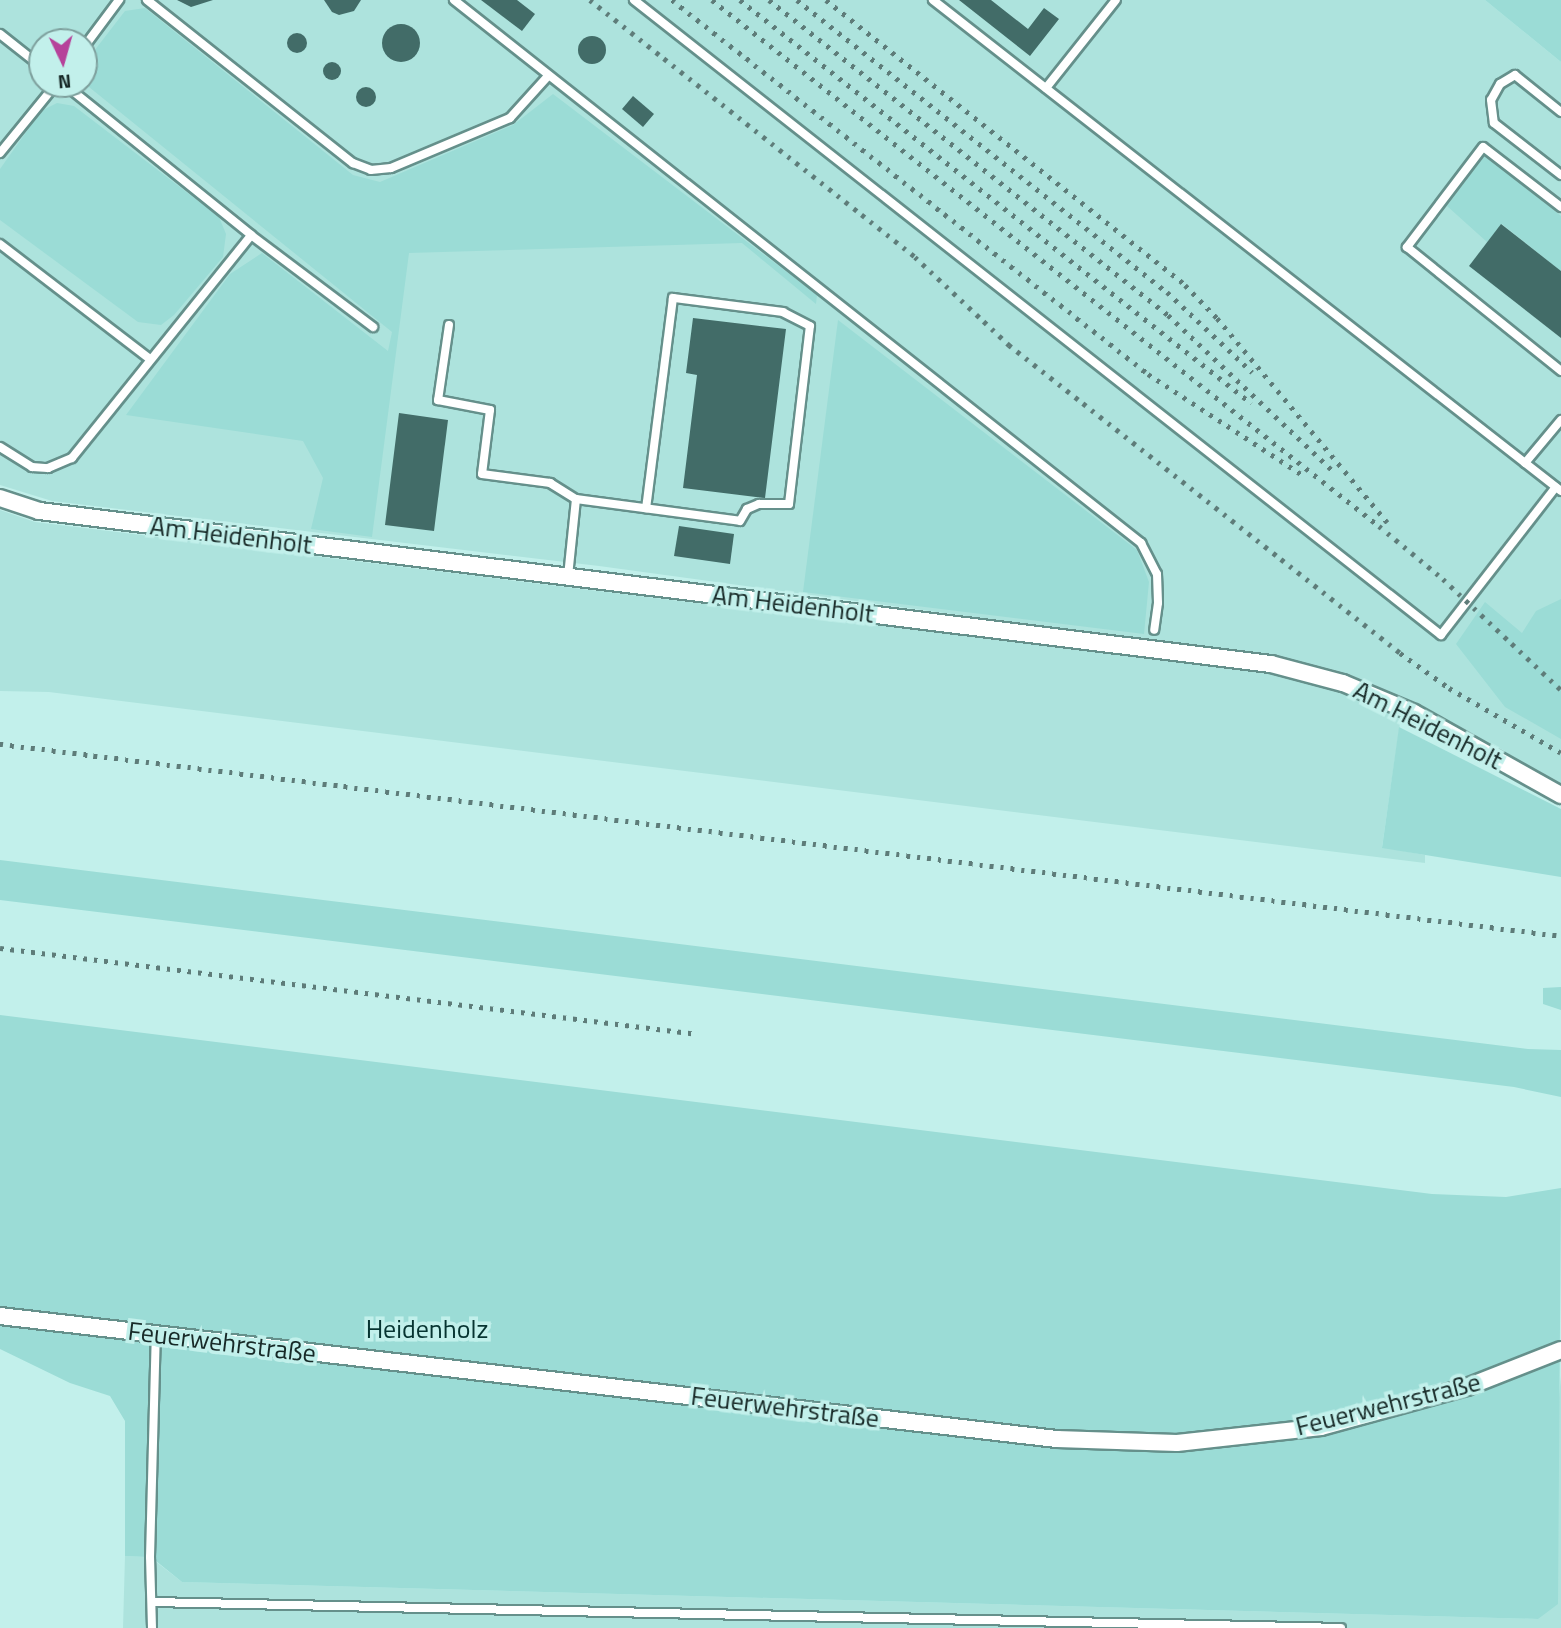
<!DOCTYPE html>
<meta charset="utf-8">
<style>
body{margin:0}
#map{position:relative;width:1561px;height:1628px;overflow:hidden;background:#c2f0eb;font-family:"Titillium Web",sans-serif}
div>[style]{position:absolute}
.built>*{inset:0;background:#ade3dd}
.green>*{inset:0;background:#9bdcd6}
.building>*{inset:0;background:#426c68}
.round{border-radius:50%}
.roads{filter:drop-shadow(2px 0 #65908b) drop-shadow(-2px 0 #65908b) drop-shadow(0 2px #65908b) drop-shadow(0 -2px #65908b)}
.lane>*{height:8px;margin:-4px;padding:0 4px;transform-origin:4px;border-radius:4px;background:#fff}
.street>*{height:16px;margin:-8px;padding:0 8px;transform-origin:8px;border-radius:8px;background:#fff}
.rail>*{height:5px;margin-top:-2.5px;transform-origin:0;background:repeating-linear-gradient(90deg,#5e7c79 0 3.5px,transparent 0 10.5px)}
span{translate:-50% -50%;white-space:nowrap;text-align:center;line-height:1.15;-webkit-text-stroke:7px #c2f0eb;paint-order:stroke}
.street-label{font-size:26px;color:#172927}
.park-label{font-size:26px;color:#063431}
.north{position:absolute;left:28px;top:28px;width:70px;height:70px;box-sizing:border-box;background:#c2f0eb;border:2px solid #7ea09d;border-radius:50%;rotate:175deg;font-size:19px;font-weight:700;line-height:28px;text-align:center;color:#172927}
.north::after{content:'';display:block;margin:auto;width:24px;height:32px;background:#b6429a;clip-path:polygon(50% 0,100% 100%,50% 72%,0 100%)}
</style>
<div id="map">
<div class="built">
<i style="clip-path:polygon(evenodd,0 0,1485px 0,1561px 62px,1561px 785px,1404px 698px,1326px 668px,1291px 660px,599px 566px,52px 501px,0 485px,0 0,42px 42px,84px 42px,84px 84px,42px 84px,42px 42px)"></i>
<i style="clip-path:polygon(0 510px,35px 522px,1269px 673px,1331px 687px,1401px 717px,1382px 847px,1425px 855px,1425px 863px,49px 692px,0 691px)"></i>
<i style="clip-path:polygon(1561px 1376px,1561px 1628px,123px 1628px,125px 1556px,150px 1557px,182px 1582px,1538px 1619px)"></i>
</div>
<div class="green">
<i style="clip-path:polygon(1485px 0,1561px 0,1561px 62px)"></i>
<i style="clip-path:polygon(145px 8px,353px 175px,380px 182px,513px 125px,553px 94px,817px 295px,816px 304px,742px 243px,409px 253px,372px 537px,311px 529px,323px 478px,303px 441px,126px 415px,230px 274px,262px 253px,388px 351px,392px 332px,89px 87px,84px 64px,125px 11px)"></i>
<i style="clip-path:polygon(57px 103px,74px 106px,219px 217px,226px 234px,223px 257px,174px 315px,161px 325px,138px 322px,0 220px,0 169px,41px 111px)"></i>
<i style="clip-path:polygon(1485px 155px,1561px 216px,1561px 271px,1502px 224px,1487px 242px,1447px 206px)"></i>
<i style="clip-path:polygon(838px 320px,1137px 550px,1149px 582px,1144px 634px,803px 592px)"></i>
<i style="clip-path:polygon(1561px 599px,1561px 739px,1505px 707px,1456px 644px,1485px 602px,1522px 633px,1536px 611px)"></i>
<i style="clip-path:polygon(1399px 727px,1561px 809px,1561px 877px,1382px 848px)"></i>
<i style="clip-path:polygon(0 860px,1528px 1049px,1561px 1050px,1561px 1097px,1514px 1087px,0 900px)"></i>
<i style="clip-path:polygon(1561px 987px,1561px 1010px,1543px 1004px,1543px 988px)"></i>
<i style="clip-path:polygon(0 1015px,1432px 1194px,1506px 1197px,1561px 1188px,1558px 1604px,1538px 1619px,182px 1582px,156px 1561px,158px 1329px,0 1310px)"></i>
<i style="clip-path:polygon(0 1325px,153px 1343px,147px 1557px,125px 1556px,125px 1421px,110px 1396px,70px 1383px,0 1349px)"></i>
</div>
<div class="building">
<i style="clip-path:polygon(177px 0,213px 0,191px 7px)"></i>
<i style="clip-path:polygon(324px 0,361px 0,354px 11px,339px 15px,332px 12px)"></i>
<i style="clip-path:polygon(481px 0,517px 0,535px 14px,522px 31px)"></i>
<i style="clip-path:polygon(959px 0,991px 0,1028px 29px,1044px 8px,1059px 19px,1030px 56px)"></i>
<i class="round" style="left:382px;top:24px;width:38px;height:38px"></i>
<i class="round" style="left:287px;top:33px;width:20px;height:20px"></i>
<i class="round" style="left:578px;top:36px;width:28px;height:28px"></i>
<i class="round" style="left:323px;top:62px;width:18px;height:18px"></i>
<i class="round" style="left:356px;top:87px;width:20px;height:20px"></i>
<i style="clip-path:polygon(633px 96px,654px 114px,643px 127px,622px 109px)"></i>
<i style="clip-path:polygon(1501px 224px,1561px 271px,1561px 338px,1469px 266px)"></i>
<i style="clip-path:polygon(693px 318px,786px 329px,765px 498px,683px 488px,697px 375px,686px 373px)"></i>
<i style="clip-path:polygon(399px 413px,448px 420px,434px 531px,385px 525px)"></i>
<i style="clip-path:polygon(679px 526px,734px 534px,730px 564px,674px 556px)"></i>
</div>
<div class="roads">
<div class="lane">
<i style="left:147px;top:0;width:263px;rotate:38.4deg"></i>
<i style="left:353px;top:163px;width:19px;rotate:21deg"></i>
<i style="left:371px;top:170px;width:20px;rotate:-6deg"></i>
<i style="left:391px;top:168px;width:129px;rotate:-22.8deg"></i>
<i style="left:510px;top:118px;width:57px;rotate:-47.9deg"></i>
<i style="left:454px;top:0;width:876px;rotate:38.32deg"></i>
<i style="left:1141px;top:543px;width:35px;rotate:63deg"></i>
<i style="left:1157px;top:574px;width:29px;rotate:88deg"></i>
<i style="left:1158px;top:603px;width:27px;rotate:98deg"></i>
<i style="left:634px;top:0;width:1027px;rotate:38.2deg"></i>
<i style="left:1441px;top:635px;width:187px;rotate:-52.2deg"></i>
<i style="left:933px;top:0;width:797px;rotate:38.02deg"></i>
<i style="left:0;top:34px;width:53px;rotate:38.2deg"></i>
<i style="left:84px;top:47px;width:59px;rotate:-53.3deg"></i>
<i style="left:64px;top:84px;width:240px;rotate:38.9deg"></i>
<i style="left:251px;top:235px;width:153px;rotate:37deg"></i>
<i style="left:1046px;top:88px;width:112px;rotate:-51.5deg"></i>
<i style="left:1561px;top:112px;width:59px;rotate:-141.2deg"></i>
<i style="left:1515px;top:75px;width:17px;rotate:149deg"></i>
<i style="left:1500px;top:84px;width:18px;rotate:119deg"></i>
<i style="left:1491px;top:100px;width:23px;rotate:83deg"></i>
<i style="left:1494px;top:123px;width:85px;rotate:37.8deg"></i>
<i style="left:0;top:153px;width:89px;rotate:-50.9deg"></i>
<i style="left:1561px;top:207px;width:98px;rotate:-142.4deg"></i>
<i style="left:1483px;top:147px;width:126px;rotate:127.2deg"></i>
<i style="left:1407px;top:247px;width:198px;rotate:38.8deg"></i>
<i style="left:0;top:244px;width:189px;rotate:37.5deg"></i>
<i style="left:449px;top:325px;width:76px;rotate:98.3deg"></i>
<i style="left:438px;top:400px;width:53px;rotate:10.9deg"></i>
<i style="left:490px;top:410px;width:64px;rotate:97.1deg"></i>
<i style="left:482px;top:474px;width:69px;rotate:7.5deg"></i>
<i style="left:550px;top:483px;width:31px;rotate:32deg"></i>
<i style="left:576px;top:499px;width:77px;rotate:95.9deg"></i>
<i style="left:0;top:447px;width:38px;rotate:32deg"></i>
<i style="left:32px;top:467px;width:16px;rotate:4deg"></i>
<i style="left:48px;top:468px;width:26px;rotate:-23deg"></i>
<i style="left:72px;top:458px;width:286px;rotate:-51.2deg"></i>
<i style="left:1525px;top:463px;width:56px;rotate:-50.1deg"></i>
<i style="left:576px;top:499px;width:165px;rotate:7.6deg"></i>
<i style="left:740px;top:521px;width:14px;rotate:-60deg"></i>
<i style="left:747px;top:509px;width:13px;rotate:-23deg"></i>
<i style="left:759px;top:504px;width:30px"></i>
<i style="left:789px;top:504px;width:179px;rotate:-83.3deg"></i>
<i style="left:810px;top:326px;width:30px;rotate:-153deg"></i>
<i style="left:783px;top:312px;width:111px;rotate:-172.7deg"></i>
<i style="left:673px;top:298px;width:212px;rotate:97.3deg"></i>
<i style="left:152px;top:1602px;width:1189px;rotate:1.25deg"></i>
<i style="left:152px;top:1628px;width:71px;rotate:-91.6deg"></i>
<i style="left:150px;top:1557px;width:222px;rotate:-88.5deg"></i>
</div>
<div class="street">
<i style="left:0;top:498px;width:41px;rotate:18.4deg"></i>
<i style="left:39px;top:511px;width:1241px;rotate:7.08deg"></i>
<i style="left:1271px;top:664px;width:74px;rotate:14.8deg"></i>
<i style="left:1343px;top:683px;width:77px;rotate:22.9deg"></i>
<i style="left:1414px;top:713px;width:168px;rotate:29.2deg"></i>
<i style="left:0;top:1316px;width:1064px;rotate:6.64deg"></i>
<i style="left:1057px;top:1439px;width:120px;rotate:1.9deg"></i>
<i style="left:1177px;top:1443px;width:145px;rotate:-6.3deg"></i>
<i style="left:1321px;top:1427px;width:151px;rotate:-15.3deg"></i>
<i style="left:1467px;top:1387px;width:101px;rotate:-21.5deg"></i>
</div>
</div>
<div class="rail">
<i style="left:590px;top:0;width:414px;rotate:38.3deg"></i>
<i style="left:915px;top:257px;width:129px;rotate:43.1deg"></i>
<i style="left:1009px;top:345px;width:498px;rotate:38.2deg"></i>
<i style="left:1400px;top:653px;width:60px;rotate:35.5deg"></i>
<i style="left:1449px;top:688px;width:129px;rotate:30.1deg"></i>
<i style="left:672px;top:0;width:605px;rotate:38.16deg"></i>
<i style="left:1148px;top:374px;width:183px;rotate:33.2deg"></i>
<i style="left:712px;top:0;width:849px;rotate:38.26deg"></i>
<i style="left:1379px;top:526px;width:83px;rotate:39.6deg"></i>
<i style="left:1443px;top:579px;width:162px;rotate:43.2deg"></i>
<i style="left:740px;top:0;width:651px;rotate:38.26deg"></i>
<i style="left:769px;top:0;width:508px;rotate:38.29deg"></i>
<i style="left:1168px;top:315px;width:230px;rotate:43.4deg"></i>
<i style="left:797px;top:0;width:471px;rotate:38.3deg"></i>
<i style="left:1167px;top:292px;width:117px;rotate:43.3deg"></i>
<i style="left:826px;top:0;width:458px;rotate:38.4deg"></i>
<i style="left:1185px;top:285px;width:46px;rotate:45.9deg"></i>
<i style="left:1217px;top:318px;width:266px;rotate:50.2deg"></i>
<i style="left:0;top:744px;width:1573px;rotate:7.01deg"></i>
<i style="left:0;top:948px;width:703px;rotate:7.02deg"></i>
</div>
<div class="street-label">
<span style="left:231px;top:535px;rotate:7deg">Am Heidenholt</span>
<span style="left:793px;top:604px;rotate:7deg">Am Heidenholt</span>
<span style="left:1428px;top:725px;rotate:27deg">Am Heidenholt</span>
<span style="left:222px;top:1342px;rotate:7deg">Feuerwehrstraße</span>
<span style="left:1388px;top:1404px;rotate:-14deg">Feuerwehrstraße</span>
<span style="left:785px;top:1407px;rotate:7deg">Feuerwehrstraße</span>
</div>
<div class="park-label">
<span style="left:427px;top:1329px">Heidenholz</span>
</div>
<div class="north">N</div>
</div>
